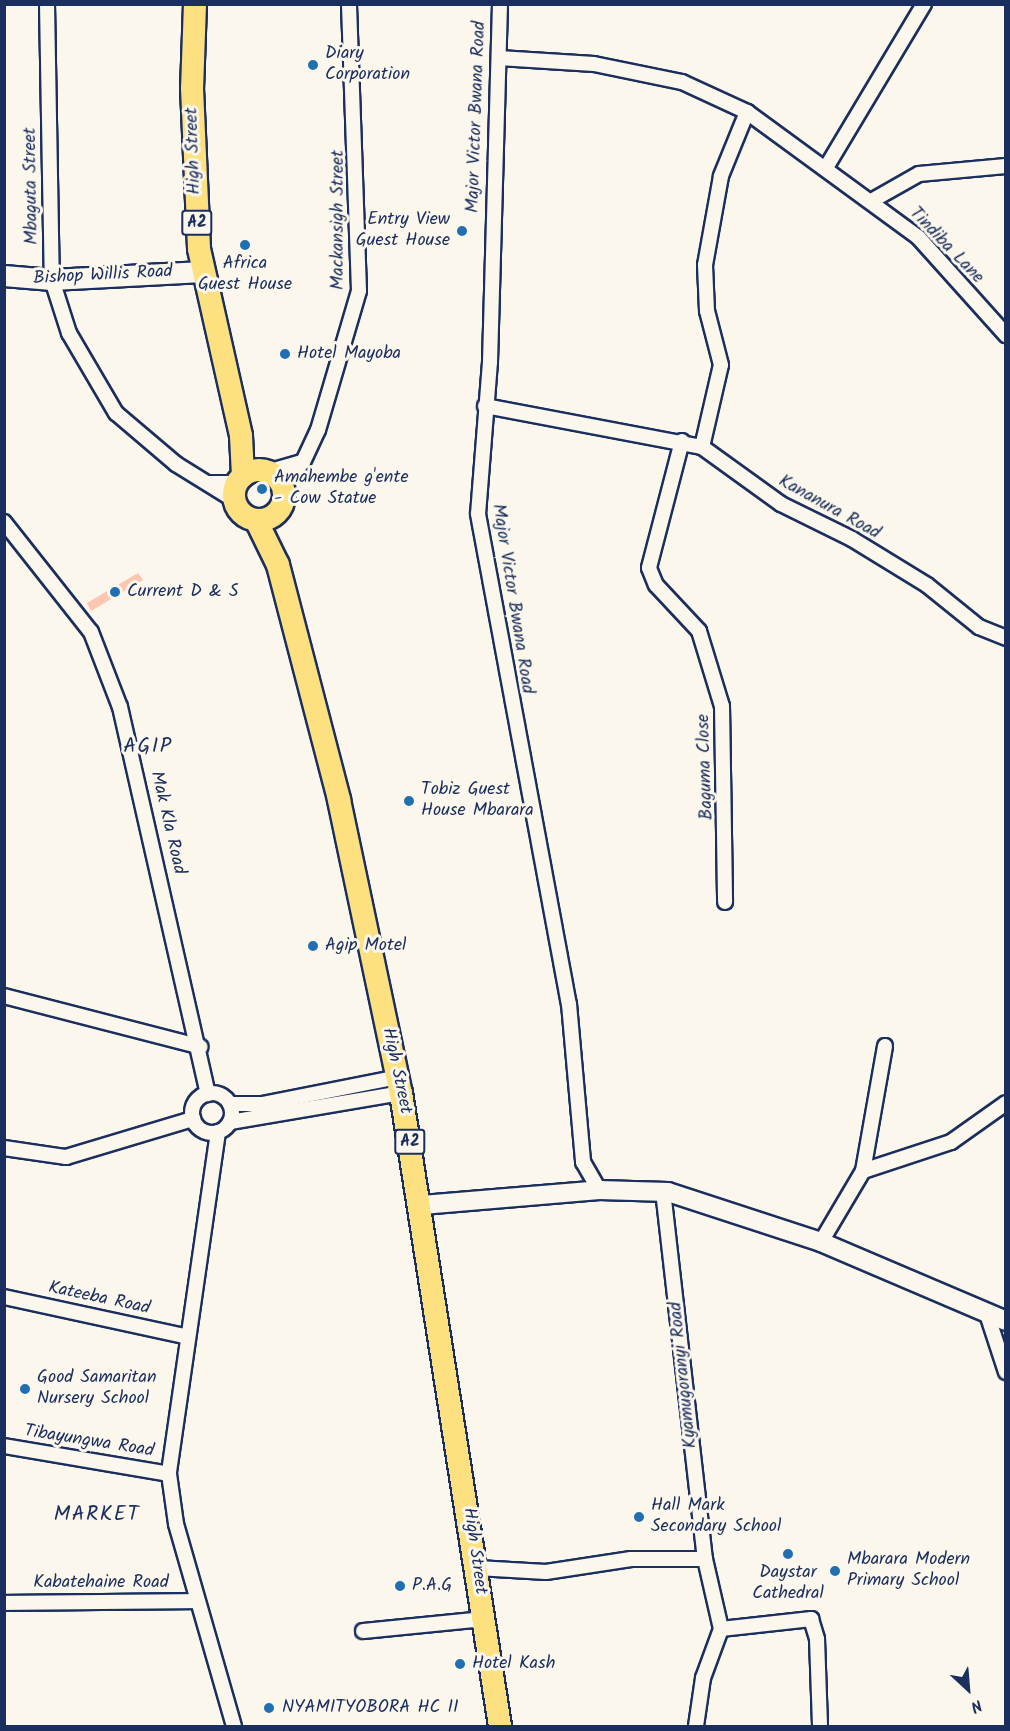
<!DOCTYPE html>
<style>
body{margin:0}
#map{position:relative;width:1010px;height:1731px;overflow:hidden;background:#fbf7ec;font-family:Kalam,sans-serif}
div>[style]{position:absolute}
.building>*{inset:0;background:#fdc6b0}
.roads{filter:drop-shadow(2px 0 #1b2f5e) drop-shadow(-2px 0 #1b2f5e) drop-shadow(0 2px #1b2f5e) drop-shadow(0 -2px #1b2f5e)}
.minor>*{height:14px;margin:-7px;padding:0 7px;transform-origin:7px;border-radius:7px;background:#fbf7ec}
.minor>.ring{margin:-7px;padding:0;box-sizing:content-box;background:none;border:14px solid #fbf7ec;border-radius:50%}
.tertiary>*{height:18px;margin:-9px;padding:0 9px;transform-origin:9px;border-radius:9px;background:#fbf7ec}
.secondary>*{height:20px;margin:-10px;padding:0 10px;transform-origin:10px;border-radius:10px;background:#fbf7ec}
.primary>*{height:22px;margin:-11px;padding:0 11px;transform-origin:11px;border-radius:11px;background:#fde080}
.primary>.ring{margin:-11px;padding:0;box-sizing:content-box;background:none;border:22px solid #fde080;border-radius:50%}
.dots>*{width:16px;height:16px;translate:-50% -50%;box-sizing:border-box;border:3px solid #fbf7ec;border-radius:50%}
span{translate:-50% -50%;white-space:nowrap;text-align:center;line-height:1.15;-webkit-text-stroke:6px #fbf7ec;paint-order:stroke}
.shield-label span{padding:2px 4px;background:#fbf7ec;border:2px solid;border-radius:4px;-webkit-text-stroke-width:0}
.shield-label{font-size:16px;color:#1b2f5e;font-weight:700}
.poi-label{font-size:18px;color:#1b2f5e}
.left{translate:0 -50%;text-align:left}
.right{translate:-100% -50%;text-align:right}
.street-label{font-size:18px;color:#1b2f5e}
.quarter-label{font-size:21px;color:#1b2f5e;letter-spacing:1.5px}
.frame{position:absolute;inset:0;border:6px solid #1b2f5e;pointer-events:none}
.north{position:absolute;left:938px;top:1659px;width:60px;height:60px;-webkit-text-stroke:4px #fbf7ec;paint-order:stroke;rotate:154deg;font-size:16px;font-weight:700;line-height:24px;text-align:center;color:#1b2f5e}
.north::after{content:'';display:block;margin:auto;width:21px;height:27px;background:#1b2f5e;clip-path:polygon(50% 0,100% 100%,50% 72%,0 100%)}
</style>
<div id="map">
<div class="building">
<i style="clip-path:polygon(138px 573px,143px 580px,91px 611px,87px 603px)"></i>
</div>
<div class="roads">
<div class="minor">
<i style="left:47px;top:4px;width:276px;rotate:89deg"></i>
<i style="left:52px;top:280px;width:56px;rotate:72.2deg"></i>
<i style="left:69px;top:333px;width:93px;rotate:59.6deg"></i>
<i style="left:116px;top:413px;width:79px;rotate:40.4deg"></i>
<i style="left:176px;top:464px;width:68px;rotate:31.8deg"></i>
<i style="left:500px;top:4px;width:358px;rotate:91.6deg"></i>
<i style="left:490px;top:362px;width:152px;rotate:94.5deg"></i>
<i style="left:478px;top:514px;width:498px;rotate:79.5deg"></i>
<i style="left:569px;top:1004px;width:159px;rotate:84.9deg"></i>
<i style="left:583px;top:1162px;width:32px;rotate:60deg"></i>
<i style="left:499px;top:58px;width:95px;rotate:3.6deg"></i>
<i style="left:594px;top:64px;width:90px;rotate:11.6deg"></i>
<i style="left:682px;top:82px;width:72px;rotate:24.8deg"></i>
<i style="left:747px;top:112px;width:212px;rotate:36.2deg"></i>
<i style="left:918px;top:237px;width:132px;rotate:48.1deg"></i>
<i style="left:827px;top:166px;width:189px;rotate:-59.1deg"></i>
<i style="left:873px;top:200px;width:53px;rotate:-29.5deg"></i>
<i style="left:919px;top:174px;width:87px;rotate:-5.3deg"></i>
<i style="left:485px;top:406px;width:221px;rotate:10.7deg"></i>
<i style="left:702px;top:447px;width:97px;rotate:35.8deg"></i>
<i style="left:781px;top:504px;width:79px;rotate:26.2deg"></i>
<i style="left:852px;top:539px;width:88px;rotate:31.5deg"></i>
<i style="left:927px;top:585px;width:67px;rotate:38.9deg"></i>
<i style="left:979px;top:627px;width:29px;rotate:22deg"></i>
<i style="left:682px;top:441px;width:131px;rotate:104.6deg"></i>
<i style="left:649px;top:568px;width:18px;rotate:68deg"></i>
<i style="left:656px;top:585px;width:63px;rotate:46.9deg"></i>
<i style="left:699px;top:631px;width:78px;rotate:73deg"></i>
<i style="left:722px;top:706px;width:196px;rotate:89.1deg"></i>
<i style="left:702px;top:447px;width:84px;rotate:-77deg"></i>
<i style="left:721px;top:365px;width:56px;rotate:-104.5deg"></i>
<i style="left:707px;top:311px;width:46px;rotate:-92.5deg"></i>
<i style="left:705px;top:265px;width:90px;rotate:-79.8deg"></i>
<i style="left:721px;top:176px;width:69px;rotate:-67.9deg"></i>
<i style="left:267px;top:472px;width:37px;rotate:-16deg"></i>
<i style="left:209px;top:483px;width:28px"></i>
<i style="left:282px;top:486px;width:32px;rotate:-49deg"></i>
<i style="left:303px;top:462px;width:35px;rotate:-65deg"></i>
<i style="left:318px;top:430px;width:145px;rotate:-73.6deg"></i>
<i style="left:359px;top:291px;width:287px;rotate:-92deg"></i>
<i style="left:4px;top:522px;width:140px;rotate:51.7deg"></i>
<i style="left:91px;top:632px;width:80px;rotate:68.9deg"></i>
<i style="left:120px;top:707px;width:397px;rotate:77.2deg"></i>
<i style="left:4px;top:996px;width:203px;rotate:14.5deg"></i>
<i class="ring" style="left:192px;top:1093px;width:26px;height:26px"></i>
<i style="left:230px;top:1104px;width:32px"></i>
<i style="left:262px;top:1104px;width:139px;rotate:-11.2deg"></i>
<i style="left:230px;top:1122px;width:173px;rotate:-9.6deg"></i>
<i style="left:218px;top:1132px;width:345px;rotate:98.2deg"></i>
<i style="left:169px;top:1474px;width:50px;rotate:82deg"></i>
<i style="left:176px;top:1524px;width:210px;rotate:74deg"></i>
<i style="left:4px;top:1148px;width:63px;rotate:8.3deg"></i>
<i style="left:66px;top:1157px;width:133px;rotate:-16.7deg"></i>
<i style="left:863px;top:1171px;width:93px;rotate:-18.2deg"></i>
<i style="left:951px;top:1142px;width:67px;rotate:-35.3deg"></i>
<i style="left:663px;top:1191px;width:370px;rotate:83.5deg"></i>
<i style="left:705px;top:1559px;width:72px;rotate:77.1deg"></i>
<i style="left:721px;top:1629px;width:52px;rotate:110.2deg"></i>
<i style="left:703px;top:1678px;width:49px;rotate:98.3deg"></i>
<i style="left:821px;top:1242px;width:82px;rotate:-59.4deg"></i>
<i style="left:863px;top:1171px;width:127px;rotate:-80deg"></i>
<i style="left:4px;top:1297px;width:185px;rotate:12.2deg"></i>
<i style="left:987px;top:1314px;width:61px;rotate:71.9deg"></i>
<i style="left:4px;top:1446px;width:167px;rotate:9.6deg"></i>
<i style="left:477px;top:1568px;width:69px;rotate:3.3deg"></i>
<i style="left:546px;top:1572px;width:86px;rotate:-8.7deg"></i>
<i style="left:631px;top:1559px;width:74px"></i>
<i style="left:4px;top:1603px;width:193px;rotate:-0.6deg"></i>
<i style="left:721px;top:1629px;width:91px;rotate:-6.3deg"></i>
<i style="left:811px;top:1619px;width:21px;rotate:73deg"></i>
<i style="left:817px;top:1639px;width:87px;rotate:88deg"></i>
<i style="left:363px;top:1631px;width:122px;rotate:-5.7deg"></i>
</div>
<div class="tertiary">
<i style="left:422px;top:1205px;width:178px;rotate:-4.8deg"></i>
<i style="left:599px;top:1190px;width:69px;rotate:1.7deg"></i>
<i style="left:668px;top:1192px;width:161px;rotate:18.1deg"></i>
<i style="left:821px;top:1242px;width:201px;rotate:23.1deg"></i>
</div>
<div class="secondary">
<i style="left:4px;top:276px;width:48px;rotate:4.8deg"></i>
<i style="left:52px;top:280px;width:151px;rotate:-3deg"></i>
</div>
<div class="primary">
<i style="left:195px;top:4px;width:84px;rotate:92deg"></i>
<i style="left:192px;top:88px;width:161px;rotate:87.5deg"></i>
<i style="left:199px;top:249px;width:192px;rotate:77.3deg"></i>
<i style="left:241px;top:436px;width:40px;rotate:87.1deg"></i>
<i class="ring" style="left:234px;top:470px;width:28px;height:28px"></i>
<i style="left:256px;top:520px;width:50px;rotate:63.9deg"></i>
<i style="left:278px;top:565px;width:243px;rotate:75.4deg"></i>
<i style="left:339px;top:800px;width:299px;rotate:78.1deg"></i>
<i style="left:401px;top:1093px;width:641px;rotate:81.11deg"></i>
</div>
</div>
<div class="dots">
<i style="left:313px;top:65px;background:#1f6fb2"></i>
<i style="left:462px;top:231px;background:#1f6fb2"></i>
<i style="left:245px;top:245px;background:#1f6fb2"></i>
<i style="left:285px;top:354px;background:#1f6fb2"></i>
<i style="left:262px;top:489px;background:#1f6fb2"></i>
<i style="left:115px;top:592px;background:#1f6fb2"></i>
<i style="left:409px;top:801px;background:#1f6fb2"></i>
<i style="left:313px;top:946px;background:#1f6fb2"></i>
<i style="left:25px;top:1389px;background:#1f6fb2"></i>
<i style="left:639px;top:1517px;background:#1f6fb2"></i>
<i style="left:788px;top:1554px;background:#1f6fb2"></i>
<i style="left:835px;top:1571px;background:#1f6fb2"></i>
<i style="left:400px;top:1586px;background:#1f6fb2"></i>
<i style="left:460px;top:1664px;background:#1f6fb2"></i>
<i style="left:269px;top:1708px;background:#1f6fb2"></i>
</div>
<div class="shield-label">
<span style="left:197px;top:223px">A2</span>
<span style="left:410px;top:1142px">A2</span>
</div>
<div class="poi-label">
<span class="left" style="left:325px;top:65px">Diary<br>Corporation</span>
<span class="right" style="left:450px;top:231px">Entry View<br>Guest House</span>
<span style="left:245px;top:275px">Africa<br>Guest House</span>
<span class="left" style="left:297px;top:354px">Hotel Mayoba</span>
<span class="left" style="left:274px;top:489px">Amahembe g'ente<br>- Cow Statue</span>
<span class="left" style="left:127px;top:592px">Current D &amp; S</span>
<span class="left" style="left:421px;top:801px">Tobiz Guest<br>House Mbarara</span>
<span class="left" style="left:325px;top:946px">Agip Motel</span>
<span class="left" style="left:37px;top:1389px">Good Samaritan<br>Nursery School</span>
<span class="left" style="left:651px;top:1517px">Hall Mark<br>Secondary School</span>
<span class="left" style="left:847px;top:1571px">Mbarara Modern<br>Primary School</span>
<span style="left:788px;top:1584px">Daystar<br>Cathedral</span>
<span class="left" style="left:412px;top:1586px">P.A.G</span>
<span class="left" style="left:472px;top:1664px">Hotel Kash</span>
<span class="left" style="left:282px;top:1708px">NYAMITYOBORA HC II</span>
</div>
<div class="street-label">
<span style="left:477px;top:117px;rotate:-88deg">Major Victor Bwana Road</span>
<span style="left:194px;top:151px;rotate:-92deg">High Street</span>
<span style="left:32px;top:186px;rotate:-91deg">Mbaguta Street</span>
<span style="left:339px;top:220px;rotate:-90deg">Mackansigh Street</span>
<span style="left:946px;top:246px;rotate:46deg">Tindiba Lane</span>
<span style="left:103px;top:276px;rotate:-3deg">Bishop Willis Road</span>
<span style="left:829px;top:508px;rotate:29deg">Kananura Road</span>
<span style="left:512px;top:599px;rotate:81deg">Major Victor Bwana Road</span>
<span style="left:706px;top:767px;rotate:-92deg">Baguma Close</span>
<span style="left:167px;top:823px;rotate:77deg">Mak Kla Road</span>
<span style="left:396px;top:1071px;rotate:78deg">High Street</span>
<span style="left:99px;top:1299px;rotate:12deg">Kateeba Road</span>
<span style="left:684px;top:1375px;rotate:-96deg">Kyamugoranyi Road</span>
<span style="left:89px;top:1442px;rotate:9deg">Tibayungwa Road</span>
<span style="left:474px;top:1551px;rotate:82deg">High Street</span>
<span style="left:101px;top:1583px">Kabatehaine Road</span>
</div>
<div class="quarter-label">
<span style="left:148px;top:747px">AGIP</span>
<span style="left:97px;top:1515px">MARKET</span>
</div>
<div class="frame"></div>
<div class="north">N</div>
</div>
